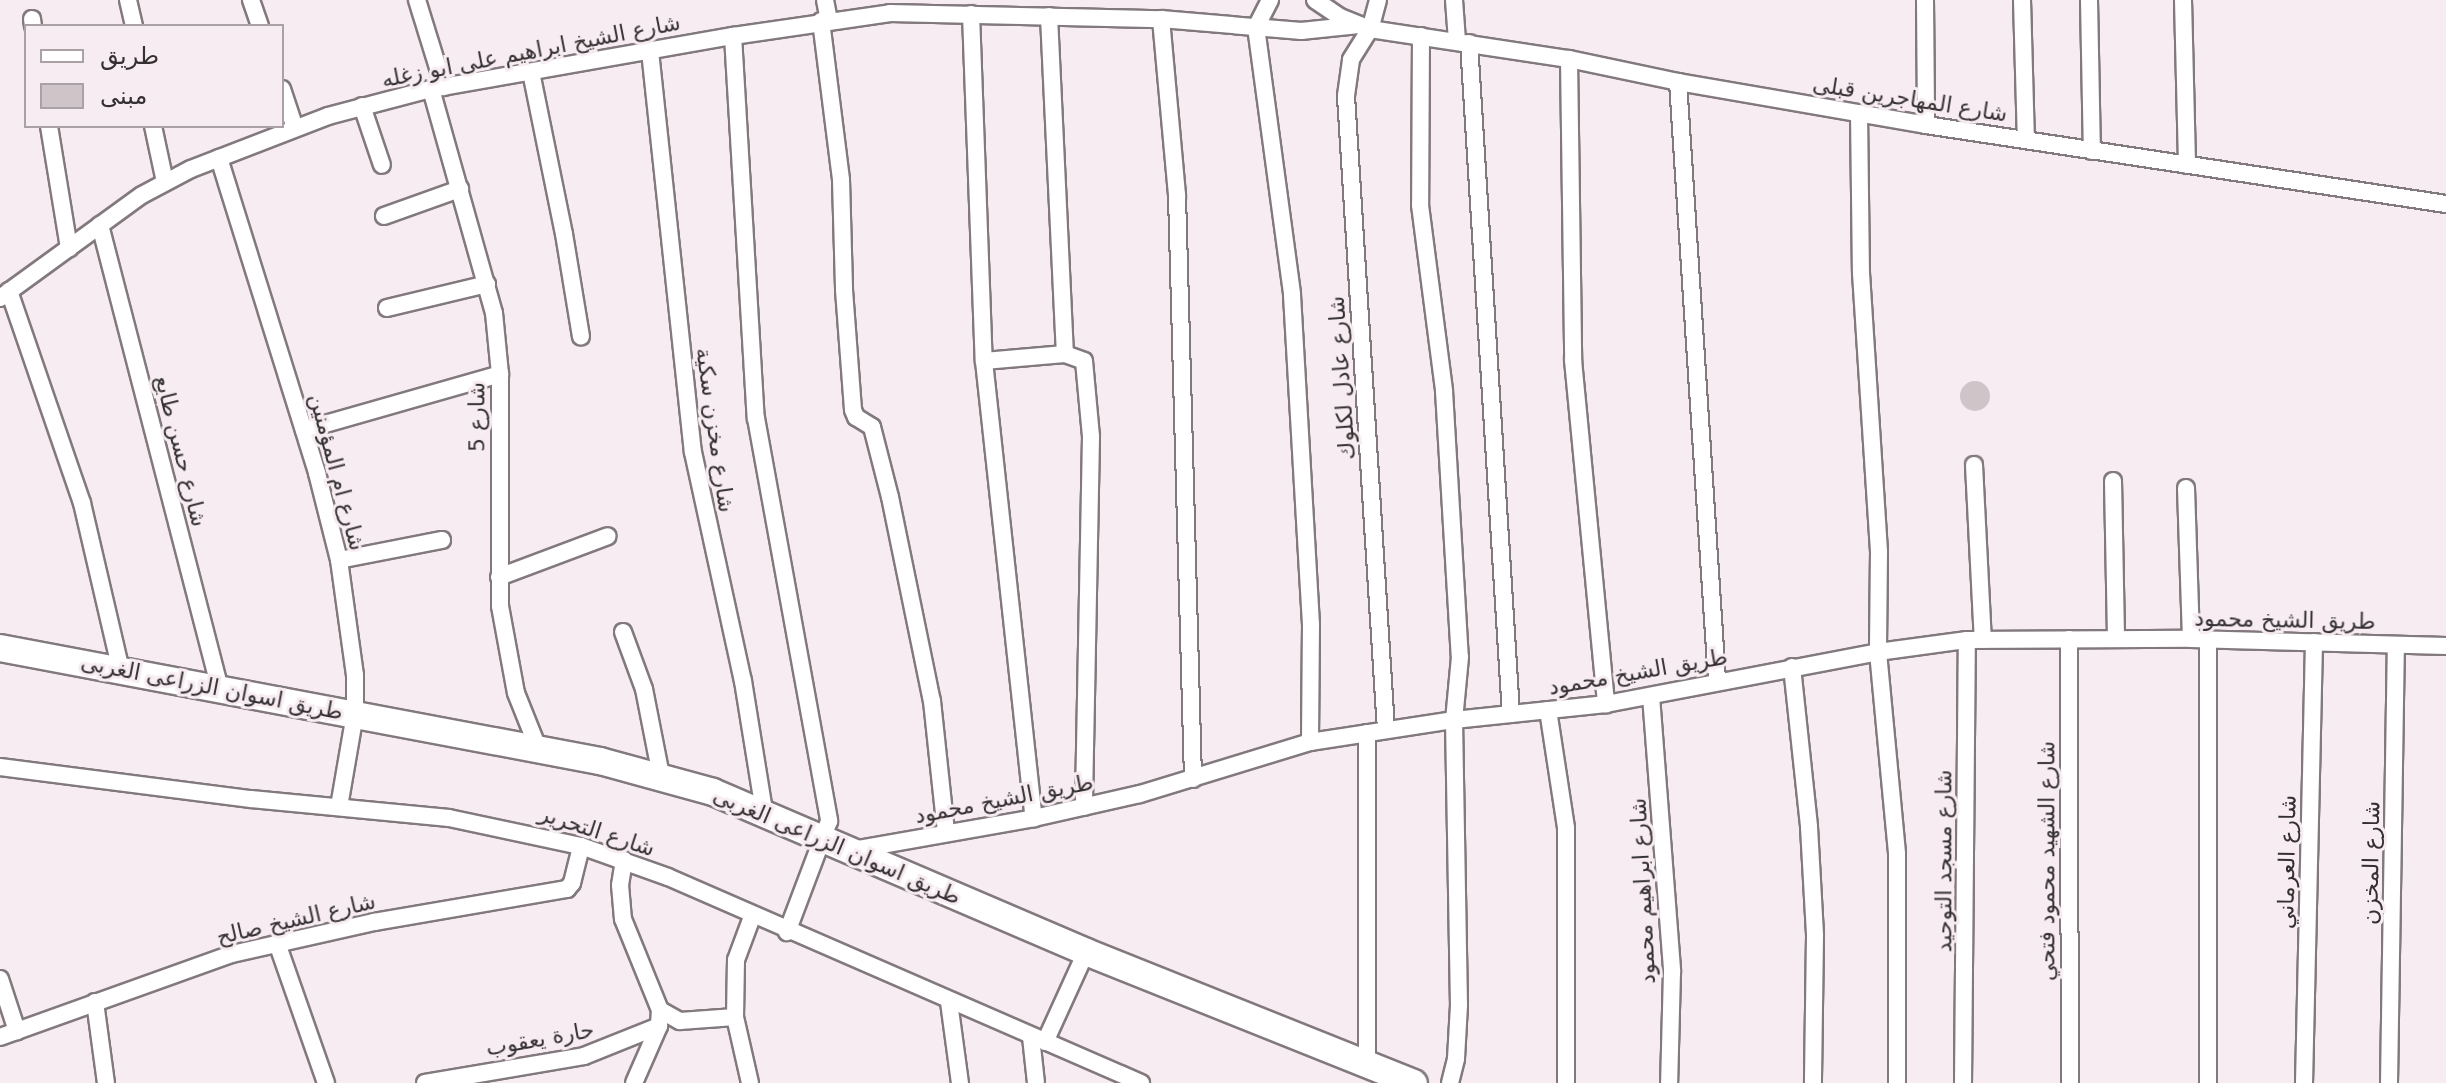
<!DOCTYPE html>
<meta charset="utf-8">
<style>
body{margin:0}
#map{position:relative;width:2446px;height:1083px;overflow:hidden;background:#f7ecf1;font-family:"DejaVu Sans","Noto Sans Arabic",sans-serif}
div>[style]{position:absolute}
.building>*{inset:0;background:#cfc5c9}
.round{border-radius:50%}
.roads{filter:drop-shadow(2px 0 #82797e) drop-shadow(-2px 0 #82797e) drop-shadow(0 2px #82797e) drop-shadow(0 -2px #82797e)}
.street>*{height:16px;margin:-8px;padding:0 8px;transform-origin:8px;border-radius:8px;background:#fff}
.primary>*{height:26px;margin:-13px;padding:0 13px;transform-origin:13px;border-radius:13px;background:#fff}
span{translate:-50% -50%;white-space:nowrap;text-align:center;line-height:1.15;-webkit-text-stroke:6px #f7ecf1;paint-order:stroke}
.street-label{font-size:22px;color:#343032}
.legend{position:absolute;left:24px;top:24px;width:260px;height:104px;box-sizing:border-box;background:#f7ecf1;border:2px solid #a9a1a5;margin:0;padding:10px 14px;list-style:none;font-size:24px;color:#343032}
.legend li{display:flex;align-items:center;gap:16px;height:40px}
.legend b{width:40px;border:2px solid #a9a1a5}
</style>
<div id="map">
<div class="building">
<i class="round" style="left:1960px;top:381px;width:30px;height:30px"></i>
</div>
<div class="roads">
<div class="street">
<i style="left:128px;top:0;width:27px;rotate:77deg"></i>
<i style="left:251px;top:0;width:28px;rotate:71deg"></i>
<i style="left:417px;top:0;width:91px;rotate:72.8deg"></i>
<i style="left:825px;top:0;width:20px;rotate:79deg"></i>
<i style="left:1270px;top:0;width:30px;rotate:117deg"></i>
<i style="left:1256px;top:27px;width:270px;rotate:82.3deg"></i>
<i style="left:1292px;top:295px;width:331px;rotate:86.7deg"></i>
<i style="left:1311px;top:625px;width:117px;rotate:90.5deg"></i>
<i style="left:1315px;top:0;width:30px;rotate:34deg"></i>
<i style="left:1340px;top:17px;width:32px;rotate:22deg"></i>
<i style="left:1370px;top:29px;width:201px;rotate:8.6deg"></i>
<i style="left:1569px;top:59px;width:111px;rotate:11.9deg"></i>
<i style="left:1678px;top:82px;width:252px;rotate:9.8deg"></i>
<i style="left:1926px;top:125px;width:526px;rotate:8.64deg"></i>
<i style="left:1378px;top:0;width:30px;rotate:105deg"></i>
<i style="left:1370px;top:29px;width:36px;rotate:122deg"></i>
<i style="left:1351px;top:60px;width:36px;rotate:98deg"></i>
<i style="left:1346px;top:96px;width:635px;rotate:86.39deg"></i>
<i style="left:1454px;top:0;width:41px;rotate:85.8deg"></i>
<i style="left:1925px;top:0;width:125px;rotate:89.5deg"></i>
<i style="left:2022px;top:0;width:140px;rotate:88.4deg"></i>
<i style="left:2089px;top:0;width:151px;rotate:88.9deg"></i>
<i style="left:2183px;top:0;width:165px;rotate:88.6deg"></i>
<i style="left:971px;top:14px;width:347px;rotate:87.9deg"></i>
<i style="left:984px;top:361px;width:460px;rotate:83.8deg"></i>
<i style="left:1049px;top:16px;width:338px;rotate:87.3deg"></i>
<i style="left:32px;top:19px;width:7px;rotate:82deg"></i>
<i style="left:1161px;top:19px;width:177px;rotate:84.8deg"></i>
<i style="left:1177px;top:195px;width:584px;rotate:88.43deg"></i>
<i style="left:821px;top:21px;width:160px;rotate:82.8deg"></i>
<i style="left:841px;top:180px;width:110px;rotate:88.4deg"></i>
<i style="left:844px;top:290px;width:120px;rotate:85.7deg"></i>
<i style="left:853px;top:410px;width:8px;rotate:67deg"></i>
<i style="left:856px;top:417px;width:19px;rotate:32deg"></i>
<i style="left:872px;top:427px;width:72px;rotate:75.6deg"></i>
<i style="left:890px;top:497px;width:208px;rotate:78.4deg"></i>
<i style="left:932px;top:701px;width:133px;rotate:83.9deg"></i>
<i style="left:733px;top:36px;width:383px;rotate:86.6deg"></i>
<i style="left:756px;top:418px;width:410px;rotate:79.7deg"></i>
<i style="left:829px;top:821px;width:119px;rotate:110.7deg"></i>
<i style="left:1421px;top:36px;width:169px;rotate:90.3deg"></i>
<i style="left:1420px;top:205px;width:188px;rotate:82.6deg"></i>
<i style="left:1444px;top:391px;width:266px;rotate:86.6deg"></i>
<i style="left:1460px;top:657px;width:63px;rotate:95.4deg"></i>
<i style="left:1454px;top:720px;width:285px;rotate:89deg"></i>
<i style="left:1459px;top:1005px;width:54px;rotate:93.2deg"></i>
<i style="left:1456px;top:1059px;width:25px;rotate:104deg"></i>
<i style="left:1469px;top:43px;width:672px;rotate:86.42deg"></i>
<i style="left:650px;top:51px;width:403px;rotate:83.9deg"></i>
<i style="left:693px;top:452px;width:234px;rotate:77.7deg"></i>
<i style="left:743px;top:681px;width:132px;rotate:80.8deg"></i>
<i style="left:1569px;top:59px;width:301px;rotate:89.2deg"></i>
<i style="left:1573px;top:360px;width:346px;rotate:84.5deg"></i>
<i style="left:531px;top:72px;width:165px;rotate:78.5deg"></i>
<i style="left:564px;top:234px;width:104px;rotate:80.6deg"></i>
<i style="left:1678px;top:82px;width:600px;rotate:86.27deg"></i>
<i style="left:282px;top:89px;width:41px;rotate:71.6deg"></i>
<i style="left:431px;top:89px;width:233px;rotate:74.3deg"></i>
<i style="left:494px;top:313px;width:61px;rotate:84.4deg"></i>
<i style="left:500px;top:374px;width:232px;rotate:90deg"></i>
<i style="left:500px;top:606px;width:88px;rotate:79.6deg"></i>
<i style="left:516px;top:693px;width:59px;rotate:68.2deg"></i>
<i style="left:362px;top:106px;width:62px;rotate:71.3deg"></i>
<i style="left:1859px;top:113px;width:160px;rotate:89.3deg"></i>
<i style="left:1861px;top:273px;width:280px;rotate:86.3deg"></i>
<i style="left:1879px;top:552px;width:100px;rotate:90.6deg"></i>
<i style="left:1878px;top:652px;width:203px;rotate:84.6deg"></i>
<i style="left:1897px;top:854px;width:229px;rotate:90deg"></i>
<i style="left:49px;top:126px;width:124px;rotate:80.7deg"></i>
<i style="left:153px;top:126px;width:57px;rotate:77.9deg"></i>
<i style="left:219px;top:158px;width:330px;rotate:72.7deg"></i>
<i style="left:317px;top:473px;width:90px;rotate:75.8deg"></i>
<i style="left:339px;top:560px;width:116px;rotate:82.1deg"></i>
<i style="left:355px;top:675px;width:39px;rotate:90deg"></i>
<i style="left:355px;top:714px;width:94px;rotate:99.8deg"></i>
<i style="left:384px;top:216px;width:81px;rotate:-19.6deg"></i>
<i style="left:100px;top:225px;width:479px;rotate:75.5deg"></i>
<i style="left:9px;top:291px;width:224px;rotate:71deg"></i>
<i style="left:82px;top:503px;width:172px;rotate:76.9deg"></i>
<i style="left:0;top:298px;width:175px;rotate:-36deg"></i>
<i style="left:142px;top:195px;width:55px;rotate:-28deg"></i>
<i style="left:191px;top:169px;width:147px;rotate:-21.1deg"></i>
<i style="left:328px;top:116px;width:106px;rotate:-14.7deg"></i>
<i style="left:431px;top:89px;width:307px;rotate:-10deg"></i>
<i style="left:733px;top:36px;width:159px;rotate:-8.3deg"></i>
<i style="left:890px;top:13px;width:271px;rotate:1.3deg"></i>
<i style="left:1161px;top:19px;width:141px;rotate:4.9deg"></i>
<i style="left:1301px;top:31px;width:58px;rotate:-5.9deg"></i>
<i style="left:387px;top:308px;width:103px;rotate:-13.5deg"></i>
<i style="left:984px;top:361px;width:81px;rotate:-4.9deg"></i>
<i style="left:1065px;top:354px;width:20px;rotate:20deg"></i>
<i style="left:1084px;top:361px;width:76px;rotate:84.7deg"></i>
<i style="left:1091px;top:437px;width:370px;rotate:91.1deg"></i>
<i style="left:304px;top:430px;width:204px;rotate:-15.9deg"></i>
<i style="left:1974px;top:465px;width:175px;rotate:87.1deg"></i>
<i style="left:2113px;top:481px;width:158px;rotate:88.9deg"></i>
<i style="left:2186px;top:488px;width:151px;rotate:88.1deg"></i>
<i style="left:339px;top:560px;width:105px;rotate:-11deg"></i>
<i style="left:499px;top:577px;width:116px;rotate:-20.6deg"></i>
<i style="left:623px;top:632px;width:61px;rotate:69.8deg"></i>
<i style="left:644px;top:689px;width:89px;rotate:78.9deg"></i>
<i style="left:2069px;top:639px;width:444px;rotate:89.9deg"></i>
<i style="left:2208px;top:639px;width:444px;rotate:90deg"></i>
<i style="left:1792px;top:667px;width:161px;rotate:83.9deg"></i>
<i style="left:1809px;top:827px;width:109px;rotate:86.8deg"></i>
<i style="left:1815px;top:936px;width:147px;rotate:90.8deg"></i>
<i style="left:1651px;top:696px;width:277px;rotate:85.6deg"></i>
<i style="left:1672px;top:972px;width:111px;rotate:91.5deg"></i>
<i style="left:1548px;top:710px;width:119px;rotate:81.3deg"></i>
<i style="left:1566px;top:828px;width:255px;rotate:90deg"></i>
<i style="left:0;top:767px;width:253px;rotate:7.3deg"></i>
<i style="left:251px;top:799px;width:199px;rotate:5.5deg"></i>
<i style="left:449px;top:818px;width:135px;rotate:12deg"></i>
<i style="left:581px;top:846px;width:92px;rotate:19.6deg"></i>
<i style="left:668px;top:877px;width:516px;rotate:23.53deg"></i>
<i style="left:853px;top:850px;width:184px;rotate:-10deg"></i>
<i style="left:1034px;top:818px;width:109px;rotate:-12.8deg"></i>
<i style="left:1140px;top:794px;width:178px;rotate:-17deg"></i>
<i style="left:1310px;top:742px;width:146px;rotate:-8.7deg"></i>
<i style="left:1454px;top:720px;width:153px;rotate:-6deg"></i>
<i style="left:1606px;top:704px;width:277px;rotate:-10.8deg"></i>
<i style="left:1878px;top:652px;width:90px;rotate:-7.7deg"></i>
<i style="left:1967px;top:640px;width:224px;rotate:-0.3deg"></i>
<i style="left:2191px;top:639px;width:255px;rotate:1.6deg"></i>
<i style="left:624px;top:860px;width:25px;rotate:99deg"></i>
<i style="left:620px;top:885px;width:34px;rotate:85deg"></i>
<i style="left:623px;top:919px;width:98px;rotate:67.9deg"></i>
<i style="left:660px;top:1010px;width:16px;rotate:94deg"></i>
<i style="left:659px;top:1026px;width:62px;rotate:113.7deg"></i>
<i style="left:277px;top:943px;width:148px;rotate:70.7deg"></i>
<i style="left:0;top:979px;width:55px;rotate:71.9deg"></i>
<i style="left:95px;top:1002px;width:82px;rotate:82.3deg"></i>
<i style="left:949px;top:1002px;width:82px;rotate:82.3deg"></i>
<i style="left:660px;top:1010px;width:23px;rotate:29deg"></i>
<i style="left:680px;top:1021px;width:55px;rotate:-4.2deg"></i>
<i style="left:0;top:1037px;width:246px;rotate:-19.7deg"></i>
<i style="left:232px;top:954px;width:146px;rotate:-12.7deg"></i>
<i style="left:374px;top:922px;width:196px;rotate:-9.7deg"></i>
<i style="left:567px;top:889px;width:8px;rotate:-50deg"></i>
<i style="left:572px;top:883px;width:38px;rotate:-76deg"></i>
<i style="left:1031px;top:1037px;width:46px;rotate:83.8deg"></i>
<i style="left:1045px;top:1042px;width:99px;rotate:-65.5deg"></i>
<i style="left:1367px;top:1065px;width:332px;rotate:-90deg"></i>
<i style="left:425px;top:1083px;width:161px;rotate:-9.6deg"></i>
<i style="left:584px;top:1056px;width:81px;rotate:-21.8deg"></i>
<i style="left:750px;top:1083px;width:68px;rotate:-102.8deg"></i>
<i style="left:735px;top:1017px;width:57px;rotate:-89deg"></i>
<i style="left:736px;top:960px;width:46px;rotate:-69.6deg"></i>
<i style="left:1963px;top:1083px;width:443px;rotate:-89.5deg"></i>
<i style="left:2304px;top:1083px;width:441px;rotate:-88.7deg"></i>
<i style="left:2389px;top:1083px;width:438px;rotate:-89.1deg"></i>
</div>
<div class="primary">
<i style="left:0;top:648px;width:611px;rotate:10.67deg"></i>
<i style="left:600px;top:761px;width:117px;rotate:15.3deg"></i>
<i style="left:713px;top:792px;width:406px;rotate:23.2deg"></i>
<i style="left:1086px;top:952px;width:353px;rotate:21.8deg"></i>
</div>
</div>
<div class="street-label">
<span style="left:531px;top:51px;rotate:-11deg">شارع الشيخ ابراهيم على ابو زغله</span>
<span style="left:1910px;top:99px;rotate:9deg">شارع المهاجرين قبلى</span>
<span style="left:1342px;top:378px;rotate:-94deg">شارع عادل لكلوك</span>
<span style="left:477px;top:417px;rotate:-90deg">شارع 5</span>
<span style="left:715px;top:430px;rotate:82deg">شارع مخزن سكية</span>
<span style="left:181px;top:451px;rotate:76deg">شارع حسن طايع</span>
<span style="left:337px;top:472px;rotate:75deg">شارع ام المؤمنين</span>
<span style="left:2285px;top:620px;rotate:1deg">طريق الشيخ محمود</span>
<span style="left:1638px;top:672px;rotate:-10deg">طريق الشيخ محمود</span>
<span style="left:212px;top:687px;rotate:11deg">طريق اسوان الزراعى الغربى</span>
<span style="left:1004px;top:799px;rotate:-11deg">طريق الشيخ محمود</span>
<span style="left:597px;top:831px;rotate:18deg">شارع التحرير</span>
<span style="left:837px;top:846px;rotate:23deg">طريق اسوان الزراعى الغربى</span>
<span style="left:1944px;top:861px;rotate:-90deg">شارع مسجد التوحيد</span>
<span style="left:2047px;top:861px;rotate:-90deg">شارع الشهيد محمود فتحي</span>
<span style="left:2287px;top:862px;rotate:-89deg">شارع العرماني</span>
<span style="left:2371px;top:863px;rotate:-89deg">شارع المخزن</span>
<span style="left:1643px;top:891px;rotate:-93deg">شارع ابراهيم محمود</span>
<span style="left:296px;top:919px;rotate:-13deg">شارع الشيخ صالح</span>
<span style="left:540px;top:1039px;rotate:-10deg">حارة يعقوب</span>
</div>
<ul class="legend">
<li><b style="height:10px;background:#fff"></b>طريق</li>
<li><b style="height:22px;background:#cfc5c9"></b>مبنى</li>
</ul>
</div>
